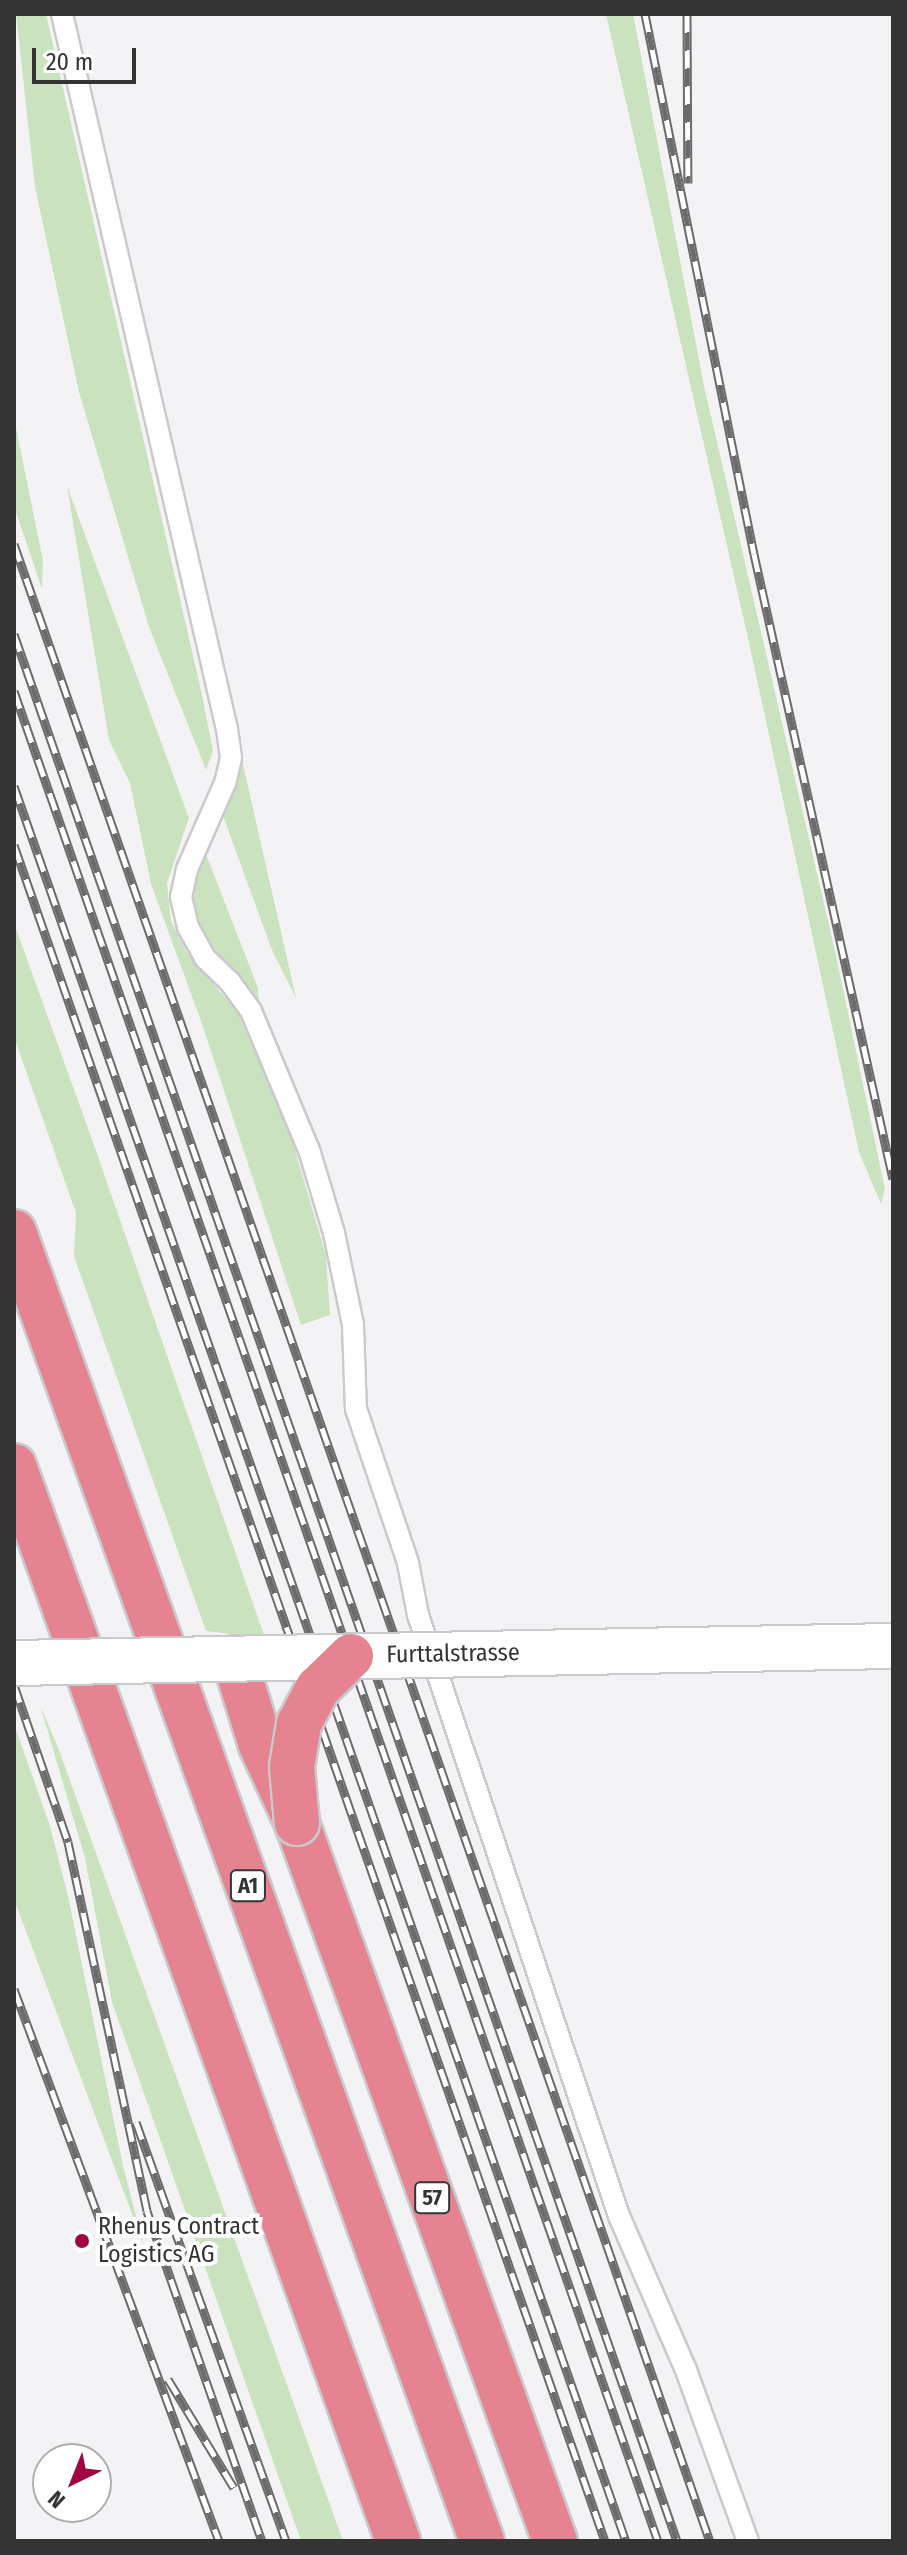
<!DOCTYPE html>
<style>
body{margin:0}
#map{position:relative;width:907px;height:2555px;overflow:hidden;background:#f3f3f5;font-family:"Fira Sans Condensed",sans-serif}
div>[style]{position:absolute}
.green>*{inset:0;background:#cbe2bf}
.roads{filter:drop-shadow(2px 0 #cacacc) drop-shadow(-2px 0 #cacacc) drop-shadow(0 2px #cacacc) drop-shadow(0 -2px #cacacc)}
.service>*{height:20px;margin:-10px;padding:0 10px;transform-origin:10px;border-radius:10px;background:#fff}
.motorway>*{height:44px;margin:-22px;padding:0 22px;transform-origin:22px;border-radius:22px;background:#e58391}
.rail>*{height:9px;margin-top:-4.5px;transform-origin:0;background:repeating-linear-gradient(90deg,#fff 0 18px,#6b6b6c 0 36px);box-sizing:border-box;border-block:2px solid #6b6b6c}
.bridges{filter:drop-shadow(2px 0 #cacacc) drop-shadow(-2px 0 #cacacc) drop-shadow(0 2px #cacacc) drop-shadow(0 -2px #cacacc)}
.secondary-bridge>*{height:44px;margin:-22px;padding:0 22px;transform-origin:22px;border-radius:22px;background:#fff}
.motorway-bridge>*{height:44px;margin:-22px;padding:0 22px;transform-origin:22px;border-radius:22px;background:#e58391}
.dots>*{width:22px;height:22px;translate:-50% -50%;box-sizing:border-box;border:4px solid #fff;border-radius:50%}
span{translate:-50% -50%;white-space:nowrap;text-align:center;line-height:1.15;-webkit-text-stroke:8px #fff;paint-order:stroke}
.shield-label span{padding:2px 6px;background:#fff;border:2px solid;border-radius:6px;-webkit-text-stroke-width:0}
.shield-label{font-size:22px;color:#343435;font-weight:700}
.street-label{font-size:24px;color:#343435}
.poi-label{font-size:24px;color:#343435}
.left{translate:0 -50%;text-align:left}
.frame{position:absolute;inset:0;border:16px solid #343435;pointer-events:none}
.north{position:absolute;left:32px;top:2443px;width:80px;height:80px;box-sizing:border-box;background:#fff;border:2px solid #aeaeae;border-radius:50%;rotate:223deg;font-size:22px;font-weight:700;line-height:32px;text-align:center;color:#343435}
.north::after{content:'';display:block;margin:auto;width:28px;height:36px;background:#a20541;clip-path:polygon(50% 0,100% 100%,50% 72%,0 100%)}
.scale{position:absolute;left:32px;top:48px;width:104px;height:36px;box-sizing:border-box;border:4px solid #343435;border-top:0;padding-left:10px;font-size:24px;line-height:28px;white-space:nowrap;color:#343435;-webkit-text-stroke:6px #fff;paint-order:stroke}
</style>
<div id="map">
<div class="green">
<i style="clip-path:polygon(16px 14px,46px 14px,202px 695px,213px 751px,206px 770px,149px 627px,79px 392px,35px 187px)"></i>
<i style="clip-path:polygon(606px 14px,633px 14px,704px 386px,835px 951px,885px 1189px,881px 1204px,859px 1152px,750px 647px)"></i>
<i style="clip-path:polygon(14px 418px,43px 561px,42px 589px,14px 506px)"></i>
<i style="clip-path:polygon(67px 486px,189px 818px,167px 883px,171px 921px,187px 953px,238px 1013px,291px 1136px,326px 1256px,330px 1315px,301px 1325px,201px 1021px,151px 884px,130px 783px,109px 740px)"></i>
<i style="clip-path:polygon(242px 760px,296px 998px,272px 950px,222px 813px)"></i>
<i style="clip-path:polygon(204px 849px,258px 988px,259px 1006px,203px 933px,194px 913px,191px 888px)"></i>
<i style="clip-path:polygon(14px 923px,94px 1145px,265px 1638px,206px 1631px,74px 1256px,76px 1213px,14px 1037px)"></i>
<i style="clip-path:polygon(40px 1705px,59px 1750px,343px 2541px,301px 2541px,112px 2002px,85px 1858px)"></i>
<i style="clip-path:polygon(14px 1724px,50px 1826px,68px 1896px,123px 2166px,144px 2246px,14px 1899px)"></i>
</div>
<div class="roads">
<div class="service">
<i style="left:62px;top:14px;width:734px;rotate:77.01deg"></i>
<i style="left:227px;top:729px;width:29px;rotate:82deg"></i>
<i style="left:231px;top:758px;width:26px;rotate:103deg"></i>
<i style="left:225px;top:783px;width:94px;rotate:113.8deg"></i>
<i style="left:187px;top:869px;width:29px;rotate:102deg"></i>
<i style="left:181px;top:897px;width:31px;rotate:77deg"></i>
<i style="left:188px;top:927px;width:35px;rotate:61deg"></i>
<i style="left:205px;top:958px;width:35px;rotate:44deg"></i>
<i style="left:230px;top:982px;width:36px;rotate:54deg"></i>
<i style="left:251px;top:1011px;width:154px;rotate:67.4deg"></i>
<i style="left:310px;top:1153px;width:84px;rotate:73.3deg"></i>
<i style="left:334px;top:1233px;width:94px;rotate:78.3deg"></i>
<i style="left:353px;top:1325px;width:84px;rotate:88deg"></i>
<i style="left:356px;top:1409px;width:163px;rotate:71.3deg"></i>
<i style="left:408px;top:1563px;width:53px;rotate:79.1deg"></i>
<i style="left:418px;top:1615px;width:634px;rotate:71.51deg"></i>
<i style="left:619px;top:2216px;width:168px;rotate:66.5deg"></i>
<i style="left:686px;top:2370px;width:182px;rotate:70.1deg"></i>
</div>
<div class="motorway">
<i style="left:14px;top:1232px;width:1390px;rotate:70.33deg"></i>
<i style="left:14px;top:1466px;width:1142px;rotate:70.34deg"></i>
<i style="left:234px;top:1658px;width:91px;rotate:72.8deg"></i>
<i style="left:261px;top:1745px;width:86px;rotate:65.2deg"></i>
<i style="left:297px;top:1823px;width:763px;rotate:70.24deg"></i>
</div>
</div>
<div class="rail">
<i style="left:645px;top:14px;width:551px;rotate:78.59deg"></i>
<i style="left:754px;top:554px;width:640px;rotate:77.46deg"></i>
<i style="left:687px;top:14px;width:169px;rotate:89.7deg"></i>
<i style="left:14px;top:544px;width:2115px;rotate:70.79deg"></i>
<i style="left:14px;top:634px;width:2019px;rotate:70.83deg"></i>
<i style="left:14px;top:691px;width:1959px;rotate:70.81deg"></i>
<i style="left:14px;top:786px;width:1859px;rotate:70.78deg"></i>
<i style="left:14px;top:845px;width:1796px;rotate:70.79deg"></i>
<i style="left:14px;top:1685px;width:166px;rotate:71deg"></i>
<i style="left:68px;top:1842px;width:377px;rotate:77.9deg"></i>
<i style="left:147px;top:2211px;width:349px;rotate:70.8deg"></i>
<i style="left:14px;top:1989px;width:589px;rotate:69.63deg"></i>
<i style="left:136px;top:2122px;width:445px;rotate:70.3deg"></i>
<i style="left:168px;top:2379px;width:127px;rotate:58.8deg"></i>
</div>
<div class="bridges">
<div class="secondary-bridge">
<i style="left:14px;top:1663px;width:879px;rotate:-1.11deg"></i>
</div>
<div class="motorway-bridge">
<i style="left:297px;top:1823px;width:56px;rotate:-95.1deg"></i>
<i style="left:292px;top:1767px;width:44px;rotate:-80.8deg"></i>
<i style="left:299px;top:1724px;width:41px;rotate:-62.2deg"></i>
<i style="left:318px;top:1688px;width:46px;rotate:-44.1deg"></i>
</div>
</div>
<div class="dots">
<i style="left:82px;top:2241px;background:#a20541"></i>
</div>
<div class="shield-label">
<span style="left:248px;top:1886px">A1</span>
<span style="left:432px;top:2198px">57</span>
</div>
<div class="street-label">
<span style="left:453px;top:1654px;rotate:-1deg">Furttalstrasse</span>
</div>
<div class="poi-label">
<span class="left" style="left:98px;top:2241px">Rhenus Contract<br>Logistics AG</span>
</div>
<div class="frame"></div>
<div class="north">N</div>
<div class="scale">20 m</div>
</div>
